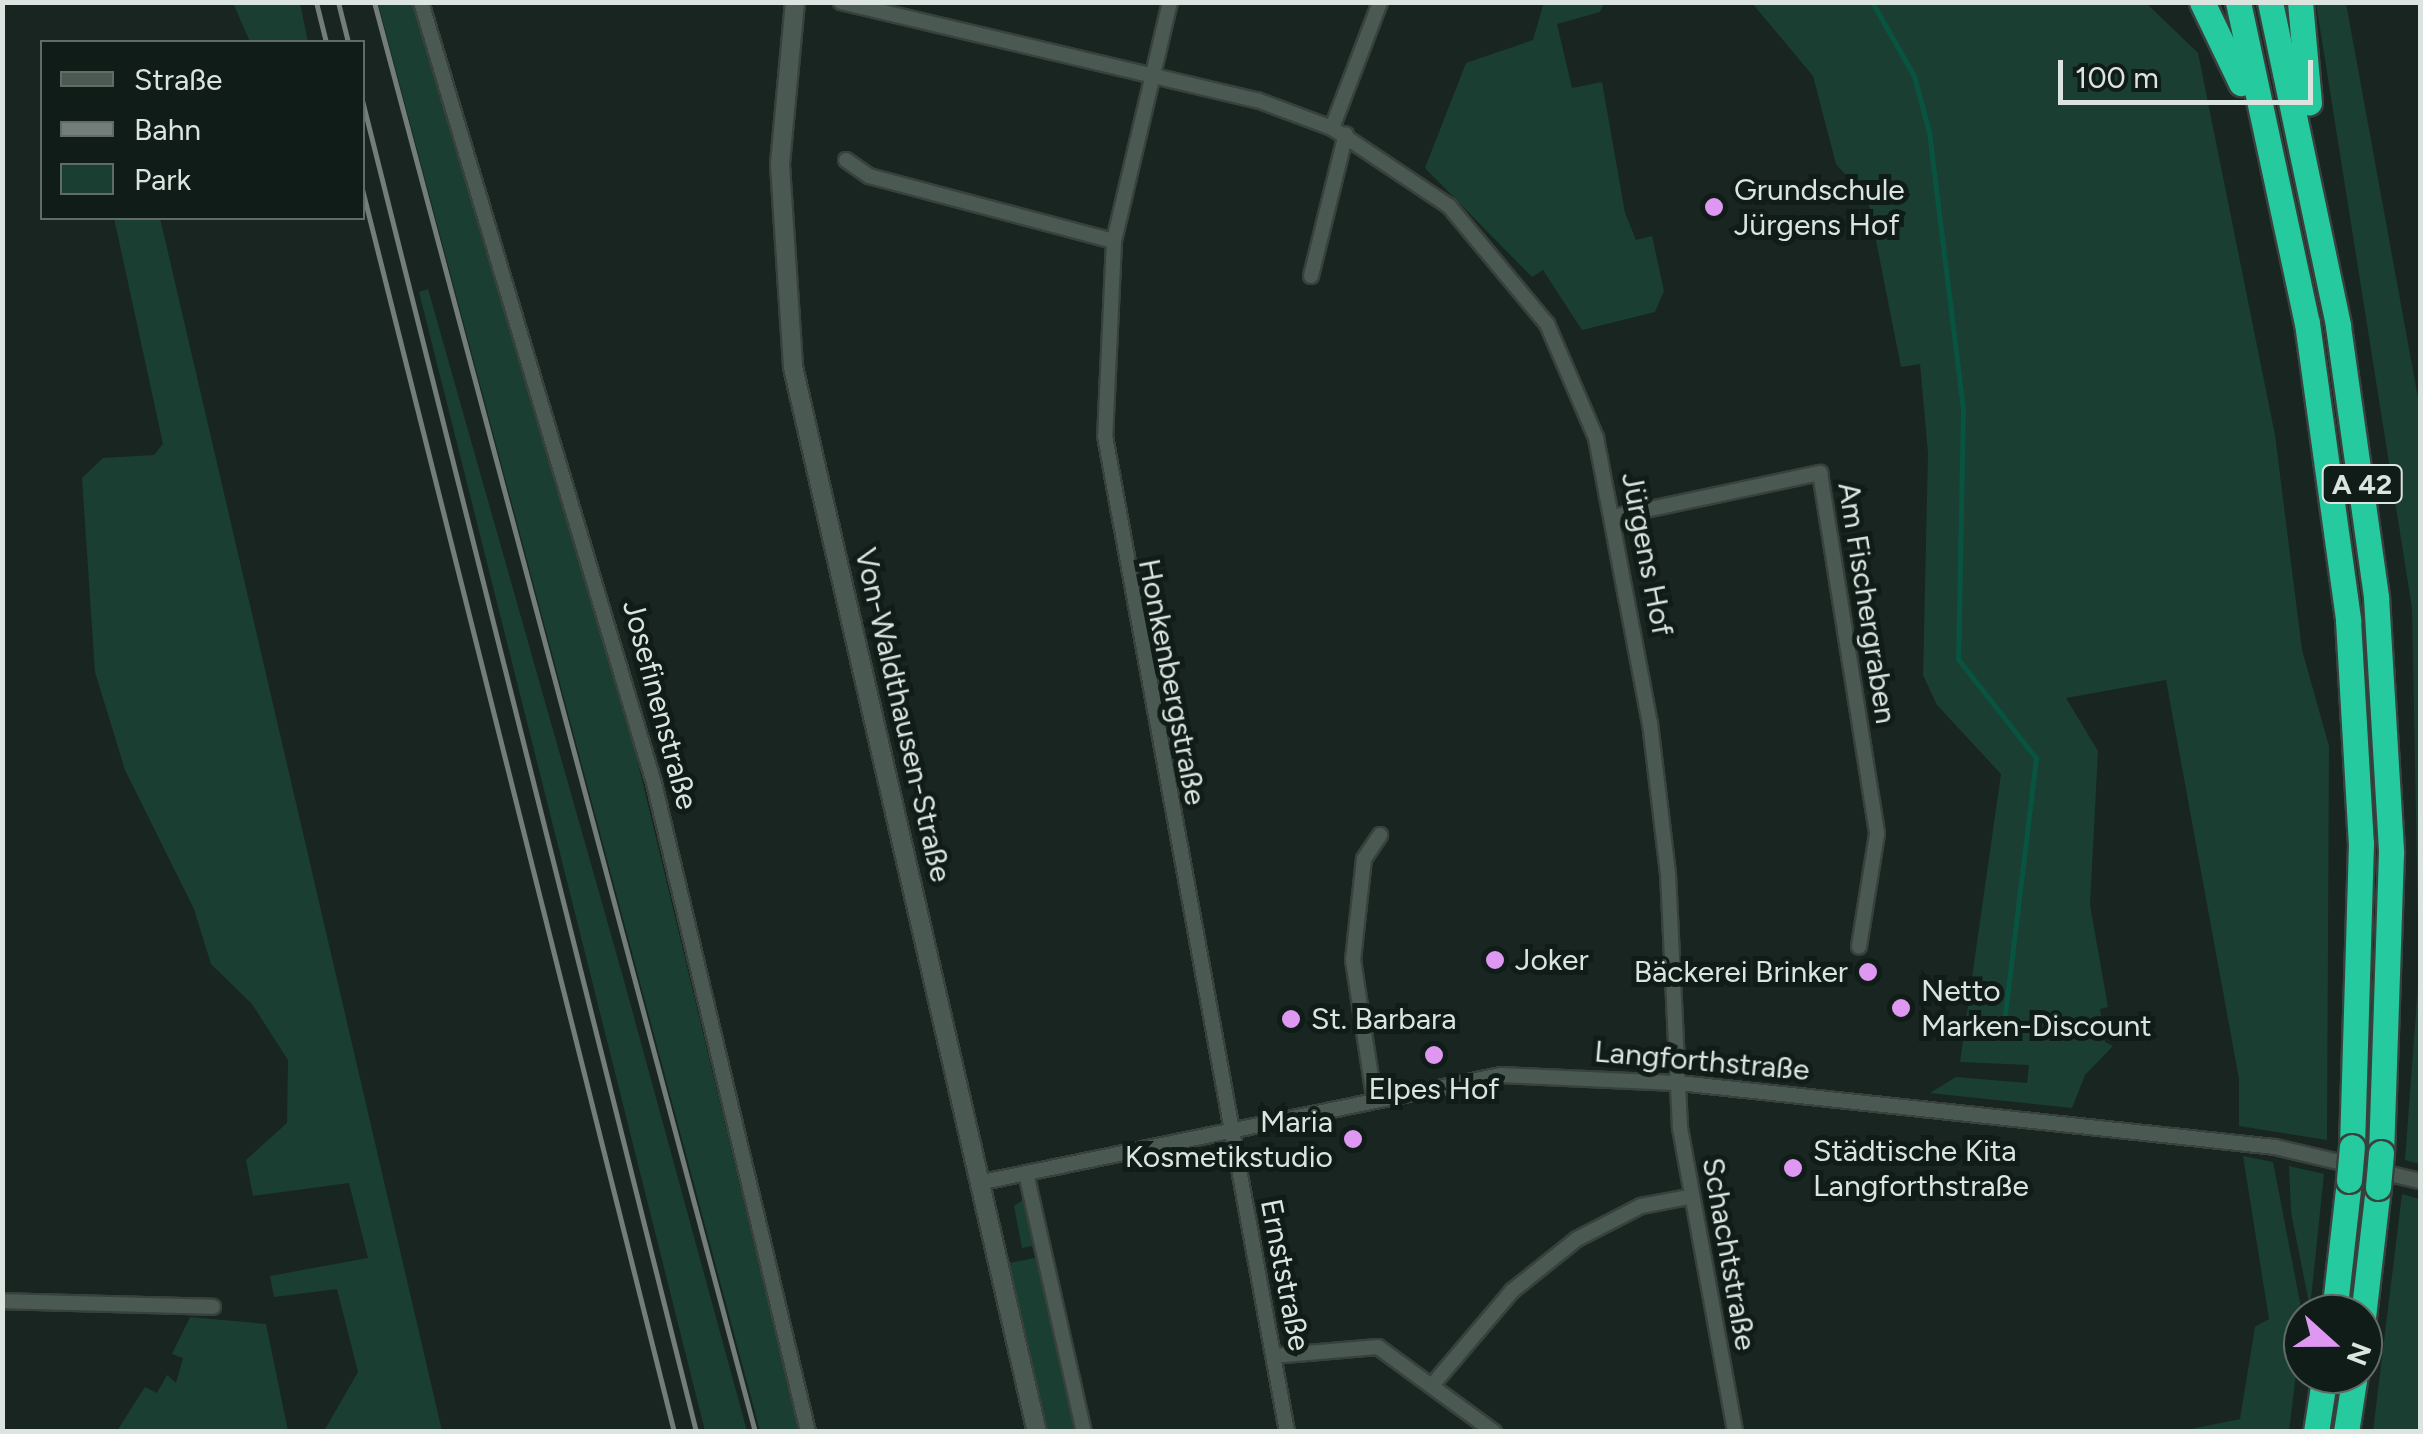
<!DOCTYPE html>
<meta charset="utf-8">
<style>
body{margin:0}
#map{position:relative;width:2423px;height:1434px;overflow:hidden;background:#192520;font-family:Figtree,sans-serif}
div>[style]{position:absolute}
.green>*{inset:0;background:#1b3e32}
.stream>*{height:5px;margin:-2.5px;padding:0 2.5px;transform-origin:2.5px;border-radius:2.5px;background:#085440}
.roads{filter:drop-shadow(2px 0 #38413d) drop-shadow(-2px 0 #38413d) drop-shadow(0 2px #38413d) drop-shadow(0 -2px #38413d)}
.minor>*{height:14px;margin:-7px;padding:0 7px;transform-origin:7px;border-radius:7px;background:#4b5953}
.tertiary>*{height:18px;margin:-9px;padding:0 9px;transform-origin:9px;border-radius:9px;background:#4b5953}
.motorway>*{height:25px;margin:-12.5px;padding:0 12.5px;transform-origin:12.5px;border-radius:12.5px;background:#25cb9e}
.rail>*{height:5px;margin:-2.5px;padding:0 2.5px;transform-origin:2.5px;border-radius:2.5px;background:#737d79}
.bridges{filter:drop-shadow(2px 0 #38413d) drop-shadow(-2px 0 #38413d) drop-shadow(0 2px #38413d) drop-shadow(0 -2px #38413d)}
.motorway-bridge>*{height:25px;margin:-12.5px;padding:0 12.5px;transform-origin:12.5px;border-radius:12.5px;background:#25cb9e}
.dots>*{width:28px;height:28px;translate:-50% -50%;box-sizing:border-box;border:5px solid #101c17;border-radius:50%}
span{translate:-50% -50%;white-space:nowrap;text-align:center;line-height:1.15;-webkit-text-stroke:10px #101c17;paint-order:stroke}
.shield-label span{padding:2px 8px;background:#101c17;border:2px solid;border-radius:8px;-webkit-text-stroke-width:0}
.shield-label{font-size:28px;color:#dce4e0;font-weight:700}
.poi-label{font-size:30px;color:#dce4e0}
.left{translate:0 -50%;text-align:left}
.right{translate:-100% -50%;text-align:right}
.street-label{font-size:30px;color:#dce4e0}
.frame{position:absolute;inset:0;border:5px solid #dce4e0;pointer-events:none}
.legend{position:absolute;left:40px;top:40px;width:325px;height:180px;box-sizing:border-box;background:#101c17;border:2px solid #626c67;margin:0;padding:12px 18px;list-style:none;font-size:30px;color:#dce4e0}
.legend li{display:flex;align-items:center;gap:20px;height:50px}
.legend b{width:50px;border:2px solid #626c67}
.north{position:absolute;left:2283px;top:1294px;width:100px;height:100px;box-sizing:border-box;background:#101c17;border:2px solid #626c67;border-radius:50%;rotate:111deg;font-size:28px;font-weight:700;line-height:40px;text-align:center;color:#dce4e0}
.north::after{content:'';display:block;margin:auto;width:35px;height:45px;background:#de98f2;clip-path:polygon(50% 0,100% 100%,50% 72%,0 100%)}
.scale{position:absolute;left:2058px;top:60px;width:255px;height:45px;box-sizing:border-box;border:5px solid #dce4e0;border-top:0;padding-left:12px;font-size:30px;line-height:35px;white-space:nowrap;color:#dce4e0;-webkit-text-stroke:8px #101c17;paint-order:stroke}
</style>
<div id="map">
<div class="green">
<i style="clip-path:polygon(1544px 2px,1604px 3px,1600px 12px,1557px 24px,1572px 88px,1602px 82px,1625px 213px,1636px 240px,1652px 236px,1664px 291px,1655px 312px,1582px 330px,1543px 270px,1532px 277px,1425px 168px,1466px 63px,1533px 40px)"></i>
<i style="clip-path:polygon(233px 3px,300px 3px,308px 42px,250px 42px)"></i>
<i style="clip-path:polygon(378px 3px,414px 3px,618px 680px,799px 1431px,760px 1431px)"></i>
<i style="clip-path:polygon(1752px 3px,2146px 3px,2198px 53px,2275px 435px,2302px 650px,2329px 746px,2327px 1140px,2239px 1126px,2239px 1079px,2166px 680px,2066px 698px,2098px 751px,2090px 905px,2108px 1007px,2100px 1009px,2105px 1042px,2113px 1046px,2085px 1075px,2072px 1108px,1930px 1093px,1956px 1077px,2027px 1083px,2029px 1065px,1960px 1062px,2001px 774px,1937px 705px,1923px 675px,1928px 453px,1920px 364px,1901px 367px,1868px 200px,1836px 164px,1813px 76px)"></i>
<i style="clip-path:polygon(2316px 3px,2346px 3px,2420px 409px,2420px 1164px,2405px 1160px,2419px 972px,2412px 608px)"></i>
<i style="clip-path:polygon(114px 218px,160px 218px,442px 1431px,324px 1431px,358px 1372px,337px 1289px,274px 1297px,270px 1276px,368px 1258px,349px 1183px,253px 1196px,246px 1160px,287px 1123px,288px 1060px,252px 1004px,211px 964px,194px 909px,125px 770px,95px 672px,82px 478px,103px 458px,154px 455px,163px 444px)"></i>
<i style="clip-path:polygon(428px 289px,623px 977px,747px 1431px,705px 1431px,419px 292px)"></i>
<i style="clip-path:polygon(2243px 1156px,2273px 1162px,2303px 1318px,2289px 1431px,2181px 1431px,2240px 1419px,2255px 1327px,2269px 1319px)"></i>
<i style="clip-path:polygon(2289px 1166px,2324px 1174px,2310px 1308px,2291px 1212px)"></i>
<i style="clip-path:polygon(2402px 1194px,2420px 1199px,2420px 1431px,2373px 1431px)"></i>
<i style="clip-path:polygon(1024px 1199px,1077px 1431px,1048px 1431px,1009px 1263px,1035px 1258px,1032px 1246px,1022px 1248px,1014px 1206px)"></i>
<i style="clip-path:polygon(190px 1317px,266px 1324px,288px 1431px,117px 1431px,145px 1387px,157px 1393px,167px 1375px,176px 1383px,183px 1358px,172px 1354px)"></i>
</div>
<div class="stream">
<i style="left:1872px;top:2px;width:85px;rotate:60.4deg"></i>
<i style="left:1914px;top:76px;width:58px;rotate:75deg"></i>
<i style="left:1929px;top:132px;width:277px;rotate:83deg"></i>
<i style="left:1963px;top:407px;width:252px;rotate:91.1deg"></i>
<i style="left:1958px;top:659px;width:126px;rotate:51.8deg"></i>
<i style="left:2036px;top:758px;width:282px;rotate:96.9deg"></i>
</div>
<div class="roads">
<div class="minor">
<i style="left:421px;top:2px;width:815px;rotate:73.39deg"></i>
<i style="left:654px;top:783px;width:667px;rotate:76.65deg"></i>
<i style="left:841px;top:2px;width:427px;rotate:13.3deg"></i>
<i style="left:1257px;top:100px;width:80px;rotate:20.5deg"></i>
<i style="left:1332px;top:128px;width:141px;rotate:33.7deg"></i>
<i style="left:1449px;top:206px;width:153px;rotate:50.3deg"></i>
<i style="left:1547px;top:324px;width:124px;rotate:66.7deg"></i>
<i style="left:1596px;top:438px;width:290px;rotate:79.3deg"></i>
<i style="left:1650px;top:723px;width:151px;rotate:83.2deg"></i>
<i style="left:1668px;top:873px;width:255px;rotate:87.3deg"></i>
<i style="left:1680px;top:1128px;width:309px;rotate:79.7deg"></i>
<i style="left:1170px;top:2px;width:245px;rotate:103.2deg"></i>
<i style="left:1114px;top:241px;width:195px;rotate:92.6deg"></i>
<i style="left:1105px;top:436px;width:1012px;rotate:79.64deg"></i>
<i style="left:1332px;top:128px;width:135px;rotate:-69.1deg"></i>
<i style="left:846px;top:160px;width:28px;rotate:35deg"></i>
<i style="left:869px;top:176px;width:253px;rotate:14.9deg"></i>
<i style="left:1311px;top:276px;width:146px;rotate:-76.2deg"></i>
<i style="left:1613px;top:517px;width:212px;rotate:-12deg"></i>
<i style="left:1820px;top:473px;width:365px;rotate:81deg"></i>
<i style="left:1877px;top:834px;width:114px;rotate:99.1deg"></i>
<i style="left:1374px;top:1097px;width:139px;rotate:-98.7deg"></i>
<i style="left:1353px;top:960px;width:102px;rotate:-83.8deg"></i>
<i style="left:1364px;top:859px;width:29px;rotate:-56deg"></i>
<i style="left:1026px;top:1173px;width:265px;rotate:77.4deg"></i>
<i style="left:983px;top:1182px;width:529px;rotate:-11.67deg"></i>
<i style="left:1501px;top:1075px;width:178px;rotate:2.6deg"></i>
<i style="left:1679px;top:1083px;width:599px;rotate:6.13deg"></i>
<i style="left:2275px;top:1147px;width:149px;rotate:13.2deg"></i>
<i style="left:2px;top:1301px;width:211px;rotate:1.6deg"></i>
<i style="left:1273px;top:1356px;width:105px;rotate:-4.9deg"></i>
<i style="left:1378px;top:1347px;width:144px;rotate:36.2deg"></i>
<i style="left:1434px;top:1383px;width:121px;rotate:-49.7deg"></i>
<i style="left:1512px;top:1291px;width:83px;rotate:-38.7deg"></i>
<i style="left:1577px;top:1239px;width:72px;rotate:-27.3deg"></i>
<i style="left:1641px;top:1206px;width:49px;rotate:-10.6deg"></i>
</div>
<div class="tertiary">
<i style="left:795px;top:2px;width:164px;rotate:95.3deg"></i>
<i style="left:780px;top:165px;width:202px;rotate:86.3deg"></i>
<i style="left:793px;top:367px;width:1093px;rotate:77.1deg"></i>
</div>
<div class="motorway">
<i style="left:2202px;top:2px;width:90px;rotate:64.3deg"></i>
<i style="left:2238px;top:2px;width:328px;rotate:77.9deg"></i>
<i style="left:2307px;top:323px;width:300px;rotate:82.1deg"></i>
<i style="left:2348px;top:620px;width:223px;rotate:86.7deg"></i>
<i style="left:2361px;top:843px;width:304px;rotate:91.7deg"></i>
<i style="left:2270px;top:2px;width:331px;rotate:78.1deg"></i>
<i style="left:2338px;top:326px;width:274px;rotate:82deg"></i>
<i style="left:2376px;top:597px;width:256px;rotate:86.6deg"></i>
<i style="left:2391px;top:853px;width:300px;rotate:91.9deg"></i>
<i style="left:2300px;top:2px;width:101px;rotate:84.9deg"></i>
<i style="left:2334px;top:1314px;width:135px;rotate:-83.6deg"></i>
<i style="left:2363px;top:1317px;width:131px;rotate:-83.4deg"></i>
<i style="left:2316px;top:1432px;width:59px;rotate:-81.2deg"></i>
<i style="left:2346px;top:1432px;width:59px;rotate:-81.2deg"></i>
</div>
</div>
<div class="rail">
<i style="left:316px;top:2px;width:41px;rotate:76deg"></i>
<i style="left:338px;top:2px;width:41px;rotate:76deg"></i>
<i style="left:374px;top:2px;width:1480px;rotate:75.08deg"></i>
<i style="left:362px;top:100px;width:1373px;rotate:75.92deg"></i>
<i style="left:362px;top:189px;width:1282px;rotate:75.91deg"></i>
</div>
<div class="bridges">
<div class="motorway-bridge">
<i style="left:2349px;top:1180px;width:33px;rotate:-85deg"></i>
<i style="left:2378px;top:1187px;width:34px;rotate:-85deg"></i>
</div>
</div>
<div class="dots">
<i style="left:1714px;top:207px;background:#de98f2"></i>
<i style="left:1495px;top:960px;background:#de98f2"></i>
<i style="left:1868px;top:972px;background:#de98f2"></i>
<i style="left:1901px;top:1008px;background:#de98f2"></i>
<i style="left:1291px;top:1019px;background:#de98f2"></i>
<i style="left:1434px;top:1055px;background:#de98f2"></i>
<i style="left:1353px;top:1139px;background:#de98f2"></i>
<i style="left:1793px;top:1168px;background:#de98f2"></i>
</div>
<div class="shield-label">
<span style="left:2362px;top:484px">A 42</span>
</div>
<div class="poi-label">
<span class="left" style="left:1734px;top:207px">Grundschule<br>Jürgens Hof</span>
<span class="left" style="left:1515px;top:960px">Joker</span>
<span class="right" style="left:1848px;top:972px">Bäckerei Brinker</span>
<span class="left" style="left:1921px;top:1008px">Netto<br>Marken-Discount</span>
<span class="left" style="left:1311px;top:1019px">St. Barbara</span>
<span style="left:1434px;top:1089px">Elpes Hof</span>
<span class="right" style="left:1333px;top:1139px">Maria<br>Kosmetikstudio</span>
<span class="left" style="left:1813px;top:1168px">Städtische Kita<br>Langforthstraße</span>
</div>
<div class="street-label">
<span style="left:1647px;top:554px;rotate:79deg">Jürgens Hof</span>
<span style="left:1867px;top:603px;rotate:81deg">Am Fischergraben</span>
<span style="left:1172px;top:682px;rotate:79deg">Honkenbergstraße</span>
<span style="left:660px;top:705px;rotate:75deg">Josefinenstraße</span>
<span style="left:903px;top:715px;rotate:77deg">Von-Waldthausen-Straße</span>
<span style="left:1702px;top:1061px;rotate:5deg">Langforthstraße</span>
<span style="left:1729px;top:1254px;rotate:80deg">Schachtstraße</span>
<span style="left:1285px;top:1275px;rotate:79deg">Ernststraße</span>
</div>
<div class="frame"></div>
<ul class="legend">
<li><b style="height:12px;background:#4b5953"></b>Straße</li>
<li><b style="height:12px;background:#737d79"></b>Bahn</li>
<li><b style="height:28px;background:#1b3e32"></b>Park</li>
</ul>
<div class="north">N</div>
<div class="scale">100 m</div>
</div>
